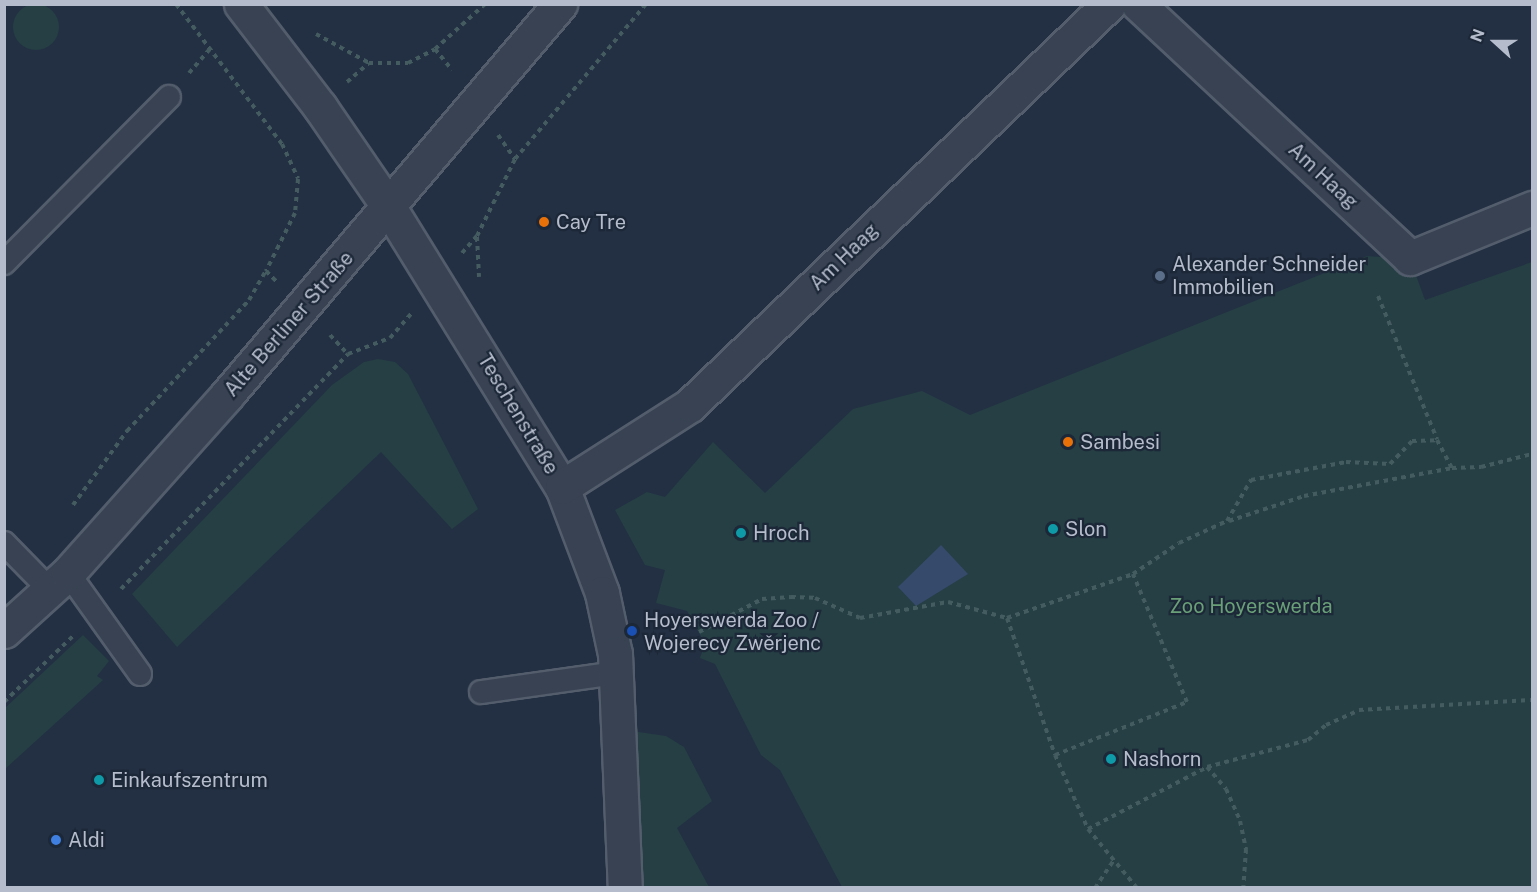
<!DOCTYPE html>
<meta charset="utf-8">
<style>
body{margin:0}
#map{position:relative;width:1537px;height:892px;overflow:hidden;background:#233043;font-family:"Public Sans",sans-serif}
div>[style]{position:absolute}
.green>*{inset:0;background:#253f44}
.round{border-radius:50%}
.water>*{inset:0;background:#364a6b}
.path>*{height:4px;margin-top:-2px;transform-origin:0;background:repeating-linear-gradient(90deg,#445c60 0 4.5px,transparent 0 9px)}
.roads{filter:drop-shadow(2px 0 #535d6c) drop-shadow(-2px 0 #535d6c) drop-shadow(0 2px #535d6c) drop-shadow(0 -2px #535d6c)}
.service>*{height:22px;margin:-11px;padding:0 11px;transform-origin:11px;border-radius:11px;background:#384252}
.minor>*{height:33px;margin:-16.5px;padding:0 16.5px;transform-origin:16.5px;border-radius:16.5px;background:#384252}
.dots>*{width:16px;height:16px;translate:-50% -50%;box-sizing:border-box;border:3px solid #1c2737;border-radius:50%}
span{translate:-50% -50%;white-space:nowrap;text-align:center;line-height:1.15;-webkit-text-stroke:4.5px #1c2737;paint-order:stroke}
.street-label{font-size:20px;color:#b5bdcc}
.poi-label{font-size:20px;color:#b5bdcc}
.left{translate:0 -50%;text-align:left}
.park-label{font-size:20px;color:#69a077}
.frame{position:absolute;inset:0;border:6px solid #b5bdcc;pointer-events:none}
.north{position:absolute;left:1465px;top:12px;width:60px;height:60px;-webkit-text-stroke:4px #1c2737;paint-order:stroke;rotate:291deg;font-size:16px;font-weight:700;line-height:24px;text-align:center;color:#b5bdcc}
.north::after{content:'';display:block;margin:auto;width:21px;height:27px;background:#b5bdcc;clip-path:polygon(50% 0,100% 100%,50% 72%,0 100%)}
</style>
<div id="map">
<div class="green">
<i class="round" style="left:13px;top:4px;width:46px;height:46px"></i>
<i style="clip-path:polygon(1367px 256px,1410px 259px,1425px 300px,1532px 262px,1532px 887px,842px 887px,780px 770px,761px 755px,715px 664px,700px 658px,705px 644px,687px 611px,656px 603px,665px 570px,645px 565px,615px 510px,647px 492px,665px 497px,713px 442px,765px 493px,853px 409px,922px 391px,970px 415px)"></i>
<i style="clip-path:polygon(378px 359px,395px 362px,408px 374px,478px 509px,452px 529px,381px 452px,177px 647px,132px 594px,332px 385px,364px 362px)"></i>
<i style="clip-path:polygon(83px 635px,109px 661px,97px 676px,103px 680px,5px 769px,5px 708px)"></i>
<i style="clip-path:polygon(618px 729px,666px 736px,684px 747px,712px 801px,677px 828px,709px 887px,625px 887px)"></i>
</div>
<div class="water">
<i style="clip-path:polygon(941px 545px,968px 574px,916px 606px,898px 587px)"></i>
</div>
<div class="path">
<i style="left:176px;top:4px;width:176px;rotate:52.9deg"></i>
<i style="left:282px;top:144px;width:38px;rotate:65deg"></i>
<i style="left:298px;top:179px;width:34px;rotate:95deg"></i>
<i style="left:295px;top:213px;width:65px;rotate:116.6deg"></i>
<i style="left:266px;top:271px;width:14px;rotate:45deg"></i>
<i style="left:316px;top:34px;width:60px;rotate:28.7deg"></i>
<i style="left:369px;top:63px;width:39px"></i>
<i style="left:408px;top:63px;width:30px;rotate:-27deg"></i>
<i style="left:435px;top:49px;width:27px;rotate:51deg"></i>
<i style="left:435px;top:49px;width:67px;rotate:-42deg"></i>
<i style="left:189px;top:73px;width:32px;rotate:-49deg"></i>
<i style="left:347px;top:82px;width:29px;rotate:-41deg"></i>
<i style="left:498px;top:135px;width:29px;rotate:55deg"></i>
<i style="left:477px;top:237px;width:40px;rotate:87.1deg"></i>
<i style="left:462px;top:253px;width:23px;rotate:-49deg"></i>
<i style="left:477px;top:236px;width:86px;rotate:-63.7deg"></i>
<i style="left:515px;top:159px;width:203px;rotate:-49.8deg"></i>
<i style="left:1378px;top:296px;width:155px;rotate:67.6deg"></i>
<i style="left:330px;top:335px;width:26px;rotate:47deg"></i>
<i style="left:73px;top:505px;width:92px;rotate:-53.9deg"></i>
<i style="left:127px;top:431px;width:179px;rotate:-47deg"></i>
<i style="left:249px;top:300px;width:34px;rotate:-60deg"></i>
<i style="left:1229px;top:521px;width:79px;rotate:-18.4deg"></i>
<i style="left:1304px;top:496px;width:151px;rotate:-10.7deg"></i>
<i style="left:121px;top:589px;width:327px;rotate:-46deg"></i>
<i style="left:348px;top:354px;width:45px;rotate:-20.9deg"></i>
<i style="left:390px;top:338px;width:32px;rotate:-49deg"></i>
<i style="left:1007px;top:618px;width:145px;rotate:70.7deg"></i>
<i style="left:1055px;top:755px;width:81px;rotate:66deg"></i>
<i style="left:1088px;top:829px;width:77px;rotate:50.3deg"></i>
<i style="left:699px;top:632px;width:71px;rotate:-27.6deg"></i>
<i style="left:762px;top:599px;width:29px;rotate:-4deg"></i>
<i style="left:791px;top:597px;width:24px;rotate:2deg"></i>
<i style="left:815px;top:598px;width:49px;rotate:24deg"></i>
<i style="left:860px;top:618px;width:89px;rotate:-10.3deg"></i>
<i style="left:948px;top:602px;width:61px;rotate:15.2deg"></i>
<i style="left:1007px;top:618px;width:133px;rotate:-19.2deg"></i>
<i style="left:1133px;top:574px;width:55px;rotate:-34deg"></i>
<i style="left:1179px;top:543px;width:53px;rotate:-24.6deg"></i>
<i style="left:1227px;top:521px;width:48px;rotate:-59.7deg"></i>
<i style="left:1251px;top:480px;width:97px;rotate:-10.7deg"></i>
<i style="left:1346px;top:462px;width:44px;rotate:2.6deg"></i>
<i style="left:1390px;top:464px;width:32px;rotate:-46deg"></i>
<i style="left:1412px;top:441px;width:25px;rotate:-2deg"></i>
<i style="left:1437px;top:440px;width:32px;rotate:62deg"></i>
<i style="left:1452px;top:468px;width:29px;rotate:-2deg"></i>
<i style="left:1481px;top:467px;width:53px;rotate:-14.3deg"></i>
<i style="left:4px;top:702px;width:95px;rotate:-43.7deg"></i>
<i style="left:1055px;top:755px;width:142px;rotate:-21.9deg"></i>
<i style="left:1187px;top:702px;width:139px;rotate:-112.9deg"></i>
<i style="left:1207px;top:767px;width:29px;rotate:49deg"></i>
<i style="left:1226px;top:789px;width:35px;rotate:66deg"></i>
<i style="left:1240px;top:821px;width:29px;rotate:78deg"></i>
<i style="left:1246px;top:849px;width:39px;rotate:94deg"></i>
<i style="left:1088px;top:829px;width:134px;rotate:-27.5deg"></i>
<i style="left:1207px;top:767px;width:105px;rotate:-15deg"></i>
<i style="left:1308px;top:740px;width:23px;rotate:-40deg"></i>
<i style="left:1326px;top:725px;width:36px;rotate:-24deg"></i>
<i style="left:1359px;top:710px;width:173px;rotate:-3.3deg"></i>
<i style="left:1095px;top:888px;width:34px;rotate:-56deg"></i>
</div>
<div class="roads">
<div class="service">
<i style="left:4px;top:263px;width:234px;rotate:-45.2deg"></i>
<i style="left:4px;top:543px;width:66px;rotate:45.6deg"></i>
<i style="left:68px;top:573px;width:124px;rotate:54.5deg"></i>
<i style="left:481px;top:692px;width:137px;rotate:-8deg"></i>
</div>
<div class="minor">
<i style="left:241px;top:4px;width:130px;rotate:52.5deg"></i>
<i style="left:320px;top:107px;width:124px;rotate:55.5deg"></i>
<i style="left:390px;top:209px;width:327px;rotate:58.3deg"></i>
<i style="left:562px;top:487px;width:113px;rotate:69.3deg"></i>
<i style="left:602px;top:593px;width:62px;rotate:78deg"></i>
<i style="left:615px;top:654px;width:234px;rotate:87.6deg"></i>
<i style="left:1138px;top:4px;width:372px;rotate:43deg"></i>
<i style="left:1410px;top:258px;width:132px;rotate:-22.3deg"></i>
<i style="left:562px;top:487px;width:152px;rotate:-32.6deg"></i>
<i style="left:690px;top:405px;width:580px;rotate:-43.74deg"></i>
<i style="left:4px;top:631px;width:86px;rotate:-42.2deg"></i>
<i style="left:68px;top:573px;width:239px;rotate:-48.2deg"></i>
<i style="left:227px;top:395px;width:514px;rotate:-49.58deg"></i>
</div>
</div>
<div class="dots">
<i style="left:544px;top:222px;background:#e8710a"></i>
<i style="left:1160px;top:276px;background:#5c6f8a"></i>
<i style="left:1068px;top:442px;background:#e8710a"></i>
<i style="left:1053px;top:529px;background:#0f9aa8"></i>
<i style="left:741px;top:533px;background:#0f9aa8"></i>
<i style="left:632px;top:631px;background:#1a4fb4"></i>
<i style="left:1111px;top:759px;background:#0f9aa8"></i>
<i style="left:99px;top:780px;background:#0f9aa8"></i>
<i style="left:56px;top:840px;background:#3f7fe0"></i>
</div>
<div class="street-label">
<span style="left:1323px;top:176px;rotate:43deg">Am Haag</span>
<span style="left:844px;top:257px;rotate:-44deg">Am Haag</span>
<span style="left:289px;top:324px;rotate:-49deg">Alte Berliner Straße</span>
<span style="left:518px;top:414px;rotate:59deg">Teschenstraße</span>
</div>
<div class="poi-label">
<span class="left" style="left:556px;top:222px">Cay Tre</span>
<span class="left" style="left:1172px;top:276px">Alexander Schneider<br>Immobilien</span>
<span class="left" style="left:1080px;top:442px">Sambesi</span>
<span class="left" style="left:1065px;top:529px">Slon</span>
<span class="left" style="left:753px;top:533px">Hroch</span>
<span class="left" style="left:644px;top:632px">Hoyerswerda Zoo /<br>Wojerecy Zwěrjenc</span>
<span class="left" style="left:1123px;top:759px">Nashorn</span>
<span class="left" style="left:111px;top:780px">Einkaufszentrum</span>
<span class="left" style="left:68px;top:840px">Aldi</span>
</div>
<div class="park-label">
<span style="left:1251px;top:606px">Zoo Hoyerswerda</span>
</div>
<div class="frame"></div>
<div class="north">N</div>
</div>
